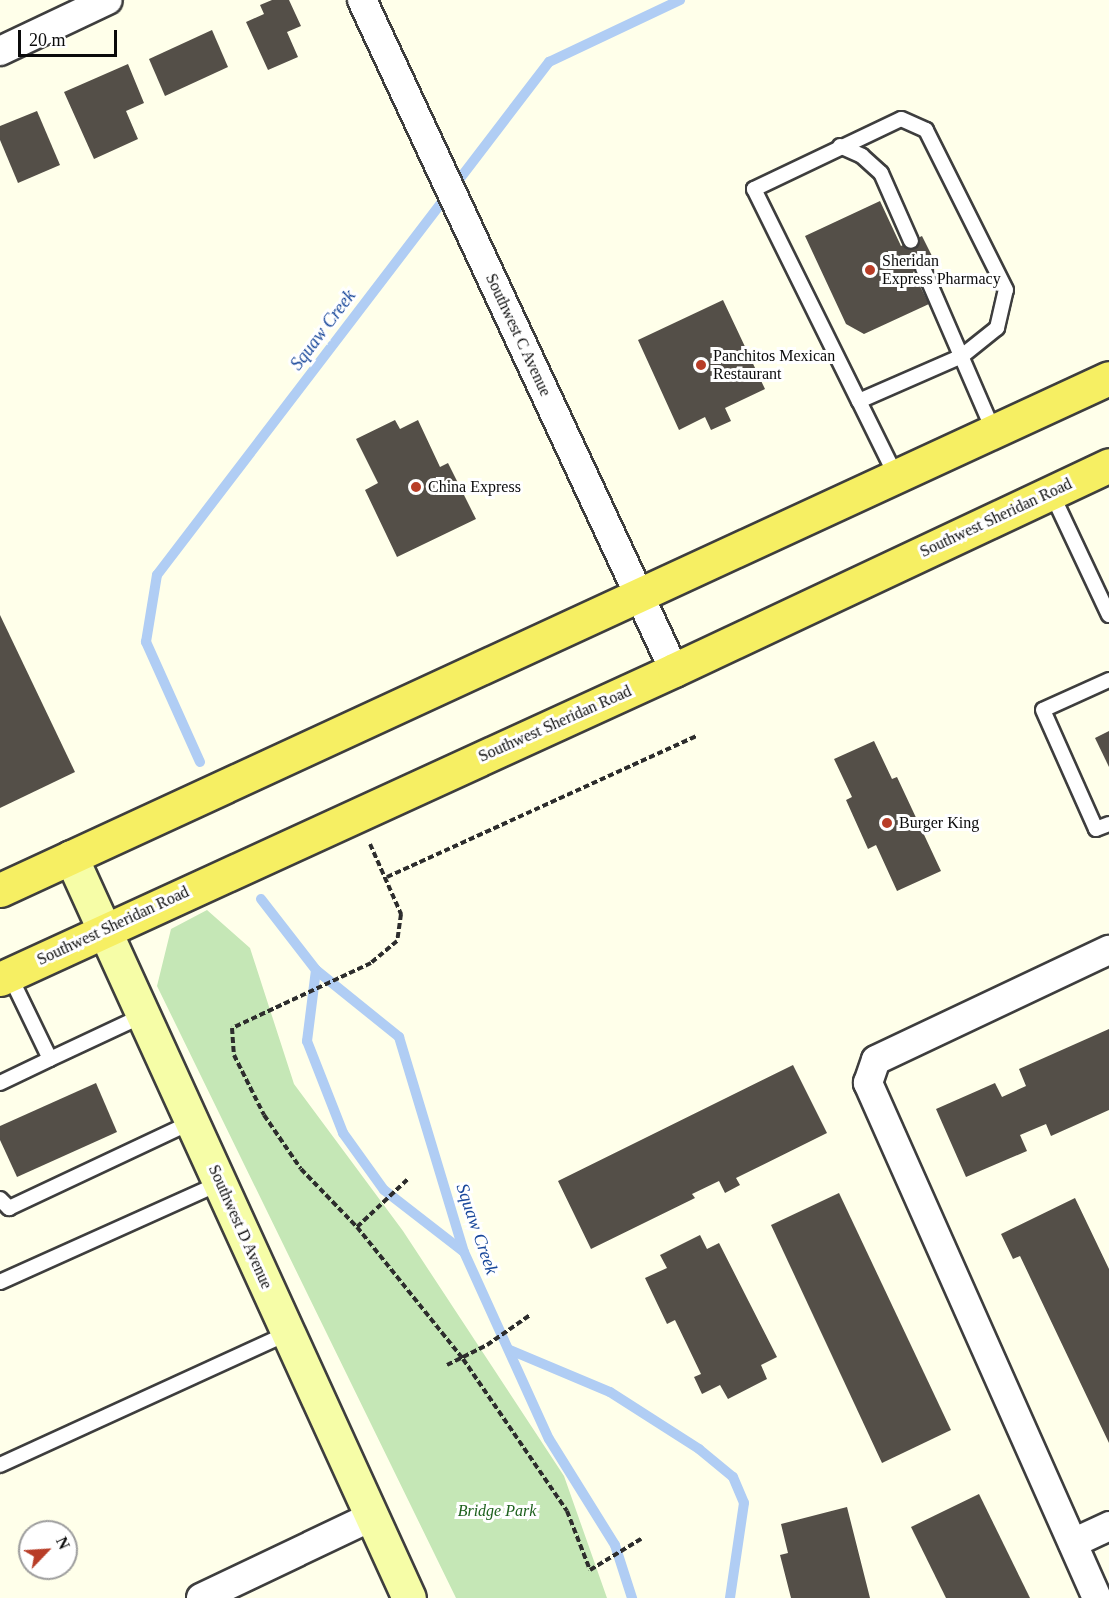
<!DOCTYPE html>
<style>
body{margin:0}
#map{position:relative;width:1109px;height:1598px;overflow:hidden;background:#ffffea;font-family:Georgia,serif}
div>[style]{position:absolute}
.green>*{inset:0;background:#c5e7b6}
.stream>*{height:10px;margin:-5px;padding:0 5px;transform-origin:5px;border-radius:5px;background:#b0cdf4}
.building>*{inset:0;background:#544f48}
.path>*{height:4px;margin-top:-2px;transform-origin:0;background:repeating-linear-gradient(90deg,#2d2d2d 0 6px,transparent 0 9px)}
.roads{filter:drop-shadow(2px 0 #3e3e3e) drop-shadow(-2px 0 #3e3e3e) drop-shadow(0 2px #3e3e3e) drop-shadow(0 -2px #3e3e3e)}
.lane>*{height:14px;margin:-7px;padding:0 7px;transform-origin:7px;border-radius:7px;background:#fff}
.street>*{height:28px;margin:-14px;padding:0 14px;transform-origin:14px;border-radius:14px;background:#fff}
.secondary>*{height:33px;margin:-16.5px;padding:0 16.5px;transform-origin:16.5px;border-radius:16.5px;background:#f6fda7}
.primary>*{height:33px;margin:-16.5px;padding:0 16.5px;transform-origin:16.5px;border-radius:16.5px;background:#f6ef63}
.dots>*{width:16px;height:16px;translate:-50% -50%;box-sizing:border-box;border:3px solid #fff;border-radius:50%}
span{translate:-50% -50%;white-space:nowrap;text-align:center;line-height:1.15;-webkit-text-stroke:6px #fff;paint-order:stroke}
.poi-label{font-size:16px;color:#0b0b0b}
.left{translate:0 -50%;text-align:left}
.street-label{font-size:16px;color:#0b0b0b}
.park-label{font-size:16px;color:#1e611e;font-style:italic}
.water-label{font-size:18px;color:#18479a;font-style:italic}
.north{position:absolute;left:18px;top:1520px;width:60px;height:60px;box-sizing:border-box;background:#fff;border:2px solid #9d9d9d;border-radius:50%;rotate:65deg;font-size:16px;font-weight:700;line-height:24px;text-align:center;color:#0b0b0b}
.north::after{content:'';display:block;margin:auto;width:21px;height:27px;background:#b83d27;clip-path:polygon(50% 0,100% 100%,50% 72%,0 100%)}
.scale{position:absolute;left:18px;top:30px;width:99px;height:27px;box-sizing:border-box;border:3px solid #0b0b0b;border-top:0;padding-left:8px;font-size:18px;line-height:21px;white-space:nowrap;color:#0b0b0b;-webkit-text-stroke:4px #fff;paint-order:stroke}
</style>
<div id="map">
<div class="green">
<i style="clip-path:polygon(207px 910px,250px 948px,294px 1084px,403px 1231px,564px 1476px,607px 1598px,456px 1598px,157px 986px,171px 929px)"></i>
</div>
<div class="stream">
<i style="left:200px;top:762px;width:132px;rotate:-114.2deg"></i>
<i style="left:146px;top:642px;width:68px;rotate:-80.7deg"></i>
<i style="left:157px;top:575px;width:646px;rotate:-52.62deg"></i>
<i style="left:549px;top:62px;width:145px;rotate:-25.3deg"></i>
<i style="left:261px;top:899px;width:90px;rotate:52.2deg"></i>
<i style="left:316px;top:970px;width:107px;rotate:38.9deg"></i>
<i style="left:399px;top:1037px;width:225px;rotate:73.2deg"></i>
<i style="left:464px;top:1252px;width:205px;rotate:65.6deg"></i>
<i style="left:549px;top:1439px;width:125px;rotate:58.1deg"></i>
<i style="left:615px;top:1545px;width:56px;rotate:72.2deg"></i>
<i style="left:316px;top:970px;width:72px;rotate:97.2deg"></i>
<i style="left:307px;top:1041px;width:99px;rotate:68.6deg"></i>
<i style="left:343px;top:1133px;width:70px;rotate:54.3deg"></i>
<i style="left:384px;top:1190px;width:101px;rotate:37.8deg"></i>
<i style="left:510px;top:1350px;width:108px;rotate:22.8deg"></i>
<i style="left:610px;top:1392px;width:106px;rotate:32.6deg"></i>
<i style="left:699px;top:1449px;width:44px;rotate:39.5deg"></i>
<i style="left:733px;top:1477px;width:28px;rotate:67deg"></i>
<i style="left:744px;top:1503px;width:96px;rotate:98.4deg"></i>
</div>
<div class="building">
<i style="clip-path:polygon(272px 0,289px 0,301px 26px,287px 32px,298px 57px,268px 70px,246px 22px,264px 14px,260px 5px)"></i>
<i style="clip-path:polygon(212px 30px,228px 67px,165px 96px,149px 59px)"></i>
<i style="clip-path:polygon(128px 64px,144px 103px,126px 111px,138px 139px,94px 159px,64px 92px)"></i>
<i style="clip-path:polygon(37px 111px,60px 165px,18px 183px,0 140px,0 126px)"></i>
<i style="clip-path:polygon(880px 201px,901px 246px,922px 236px,935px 262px,913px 272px,929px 304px,864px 334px,846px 324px,805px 236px)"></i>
<i style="clip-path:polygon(723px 300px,765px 389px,725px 408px,731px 421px,711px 430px,705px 417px,679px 430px,638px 340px)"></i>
<i style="clip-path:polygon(395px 420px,400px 429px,418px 420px,440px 467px,448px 463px,476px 519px,397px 557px,365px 490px,378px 483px,356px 439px)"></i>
<i style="clip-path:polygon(0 615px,75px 772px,0 808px)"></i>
<i style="clip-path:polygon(1109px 731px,1109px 767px,1095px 738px)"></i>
<i style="clip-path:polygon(874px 741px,892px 779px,897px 777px,941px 871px,897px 891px,876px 845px,868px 849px,846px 800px,852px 797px,834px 759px)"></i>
<i style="clip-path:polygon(1109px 1029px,1109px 1110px,1051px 1136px,1046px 1124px,1020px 1135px,1027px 1151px,966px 1177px,936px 1109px,995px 1083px,1002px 1097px,1026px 1086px,1019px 1069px)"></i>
<i style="clip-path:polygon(793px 1065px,827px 1133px,736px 1178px,740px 1185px,725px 1193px,719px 1181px,692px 1194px,695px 1198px,591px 1249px,558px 1181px)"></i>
<i style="clip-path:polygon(96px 1083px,117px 1132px,17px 1177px,0 1140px,0 1126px)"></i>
<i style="clip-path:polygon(839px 1193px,951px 1430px,882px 1463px,771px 1225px)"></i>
<i style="clip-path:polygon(1075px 1198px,1109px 1269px,1109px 1443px,1020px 1256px,1013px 1259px,1001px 1234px)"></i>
<i style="clip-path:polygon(700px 1235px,707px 1249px,719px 1243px,777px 1357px,761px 1365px,767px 1379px,728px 1399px,720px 1385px,702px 1394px,694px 1377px,701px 1374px,675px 1320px,667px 1324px,645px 1278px,667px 1268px,660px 1255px)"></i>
<i style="clip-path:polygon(979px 1494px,1030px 1598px,946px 1598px,911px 1527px)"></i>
<i style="clip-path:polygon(847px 1507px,870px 1598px,791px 1598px,780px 1555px,788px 1553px,781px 1524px)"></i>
</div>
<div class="path">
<i style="left:370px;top:844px;width:77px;rotate:66.1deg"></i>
<i style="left:401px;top:914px;width:27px;rotate:98deg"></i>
<i style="left:397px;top:941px;width:34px;rotate:140deg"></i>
<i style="left:371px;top:963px;width:153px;rotate:154.9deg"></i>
<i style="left:232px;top:1028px;width:27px;rotate:86deg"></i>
<i style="left:234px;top:1055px;width:67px;rotate:63.4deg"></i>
<i style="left:264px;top:1115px;width:65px;rotate:55.6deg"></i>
<i style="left:301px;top:1169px;width:81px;rotate:46deg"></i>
<i style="left:357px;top:1227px;width:169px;rotate:51.2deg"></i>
<i style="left:463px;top:1359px;width:184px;rotate:55.6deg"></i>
<i style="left:567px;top:1511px;width:63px;rotate:68.7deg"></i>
<i style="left:590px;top:1570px;width:60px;rotate:-31.3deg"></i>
<i style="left:387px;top:877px;width:341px;rotate:-24.5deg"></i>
<i style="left:357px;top:1227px;width:71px;rotate:-43.3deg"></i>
<i style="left:447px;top:1365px;width:45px;rotate:-26.6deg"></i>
<i style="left:487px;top:1345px;width:52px;rotate:-34.9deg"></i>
</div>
<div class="roads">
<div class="lane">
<i style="left:840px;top:146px;width:24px;rotate:24deg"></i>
<i style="left:862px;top:156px;width:25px;rotate:42deg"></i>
<i style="left:881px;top:173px;width:74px;rotate:66.2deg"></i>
<i style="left:923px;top:268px;width:179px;rotate:66.6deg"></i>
<i style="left:859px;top:401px;width:112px;rotate:-23.6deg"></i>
<i style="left:962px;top:356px;width:45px;rotate:-38.7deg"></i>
<i style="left:997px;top:328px;width:39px;rotate:-77deg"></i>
<i style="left:1006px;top:290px;width:179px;rotate:-116.6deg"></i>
<i style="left:926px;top:130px;width:27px;rotate:-156deg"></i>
<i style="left:901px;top:119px;width:163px;rotate:154.5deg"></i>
<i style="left:754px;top:189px;width:237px;rotate:63.7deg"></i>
<i style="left:859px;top:401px;width:86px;rotate:63.7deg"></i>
<i style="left:1051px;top:492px;width:136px;rotate:64.8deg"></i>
<i style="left:1109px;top:680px;width:72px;rotate:155.6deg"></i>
<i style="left:1043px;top:710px;width:130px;rotate:66deg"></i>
<i style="left:1096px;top:829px;width:14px;rotate:-21deg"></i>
<i style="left:9px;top:974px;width:94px;rotate:64.2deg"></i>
<i style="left:50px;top:1059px;width:104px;rotate:-25.1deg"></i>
<i style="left:0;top:1083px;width:55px;rotate:-25.6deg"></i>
<i style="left:0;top:1199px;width:13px;rotate:45deg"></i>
<i style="left:9px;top:1208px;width:202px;rotate:-25.2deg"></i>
<i style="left:0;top:1282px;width:241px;rotate:-24.2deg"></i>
<i style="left:0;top:1465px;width:317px;rotate:-24.6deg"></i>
</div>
<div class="street">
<i style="left:362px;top:0;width:739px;rotate:65.03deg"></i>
<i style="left:0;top:51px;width:119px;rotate:-25.3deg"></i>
<i style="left:1073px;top:1543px;width:40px;rotate:-25deg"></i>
<i style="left:201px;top:1598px;width:188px;rotate:-25.5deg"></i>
<i style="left:1097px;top:1598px;width:564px;rotate:-113.97deg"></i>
<i style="left:868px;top:1083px;width:24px;rotate:-71deg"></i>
<i style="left:876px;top:1060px;width:258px;rotate:-25.3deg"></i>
</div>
<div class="secondary">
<i style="left:71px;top:857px;width:814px;rotate:65.48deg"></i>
</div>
<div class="primary">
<i style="left:0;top:890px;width:1221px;rotate:-24.78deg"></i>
<i style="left:0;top:979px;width:741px;rotate:-24.63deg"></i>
<i style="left:674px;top:670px;width:481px;rotate:-25.2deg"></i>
</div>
</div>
<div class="dots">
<i style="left:870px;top:270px;background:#b83d27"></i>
<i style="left:701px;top:365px;background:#b83d27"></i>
<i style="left:416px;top:487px;background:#b83d27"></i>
<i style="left:887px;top:823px;background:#b83d27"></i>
</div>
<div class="poi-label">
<span class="left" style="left:882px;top:270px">Sheridan<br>Express Pharmacy</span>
<span class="left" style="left:713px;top:365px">Panchitos Mexican<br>Restaurant</span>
<span class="left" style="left:428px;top:487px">China Express</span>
<span class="left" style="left:899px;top:823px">Burger King</span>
</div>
<div class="street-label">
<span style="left:518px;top:335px;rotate:65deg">Southwest C Avenue</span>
<span style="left:996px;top:518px;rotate:-25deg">Southwest Sheridan Road</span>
<span style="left:555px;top:724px;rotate:-24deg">Southwest Sheridan Road</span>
<span style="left:113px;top:926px;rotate:-25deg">Southwest Sheridan Road</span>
<span style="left:240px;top:1227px;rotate:66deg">Southwest D Avenue</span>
</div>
<div class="park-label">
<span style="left:497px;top:1511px">Bridge Park</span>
</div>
<div class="water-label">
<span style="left:323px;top:330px;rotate:-53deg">Squaw Creek</span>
<span style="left:477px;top:1229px;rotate:71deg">Squaw Creek</span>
</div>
<div class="north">N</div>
<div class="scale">20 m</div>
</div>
